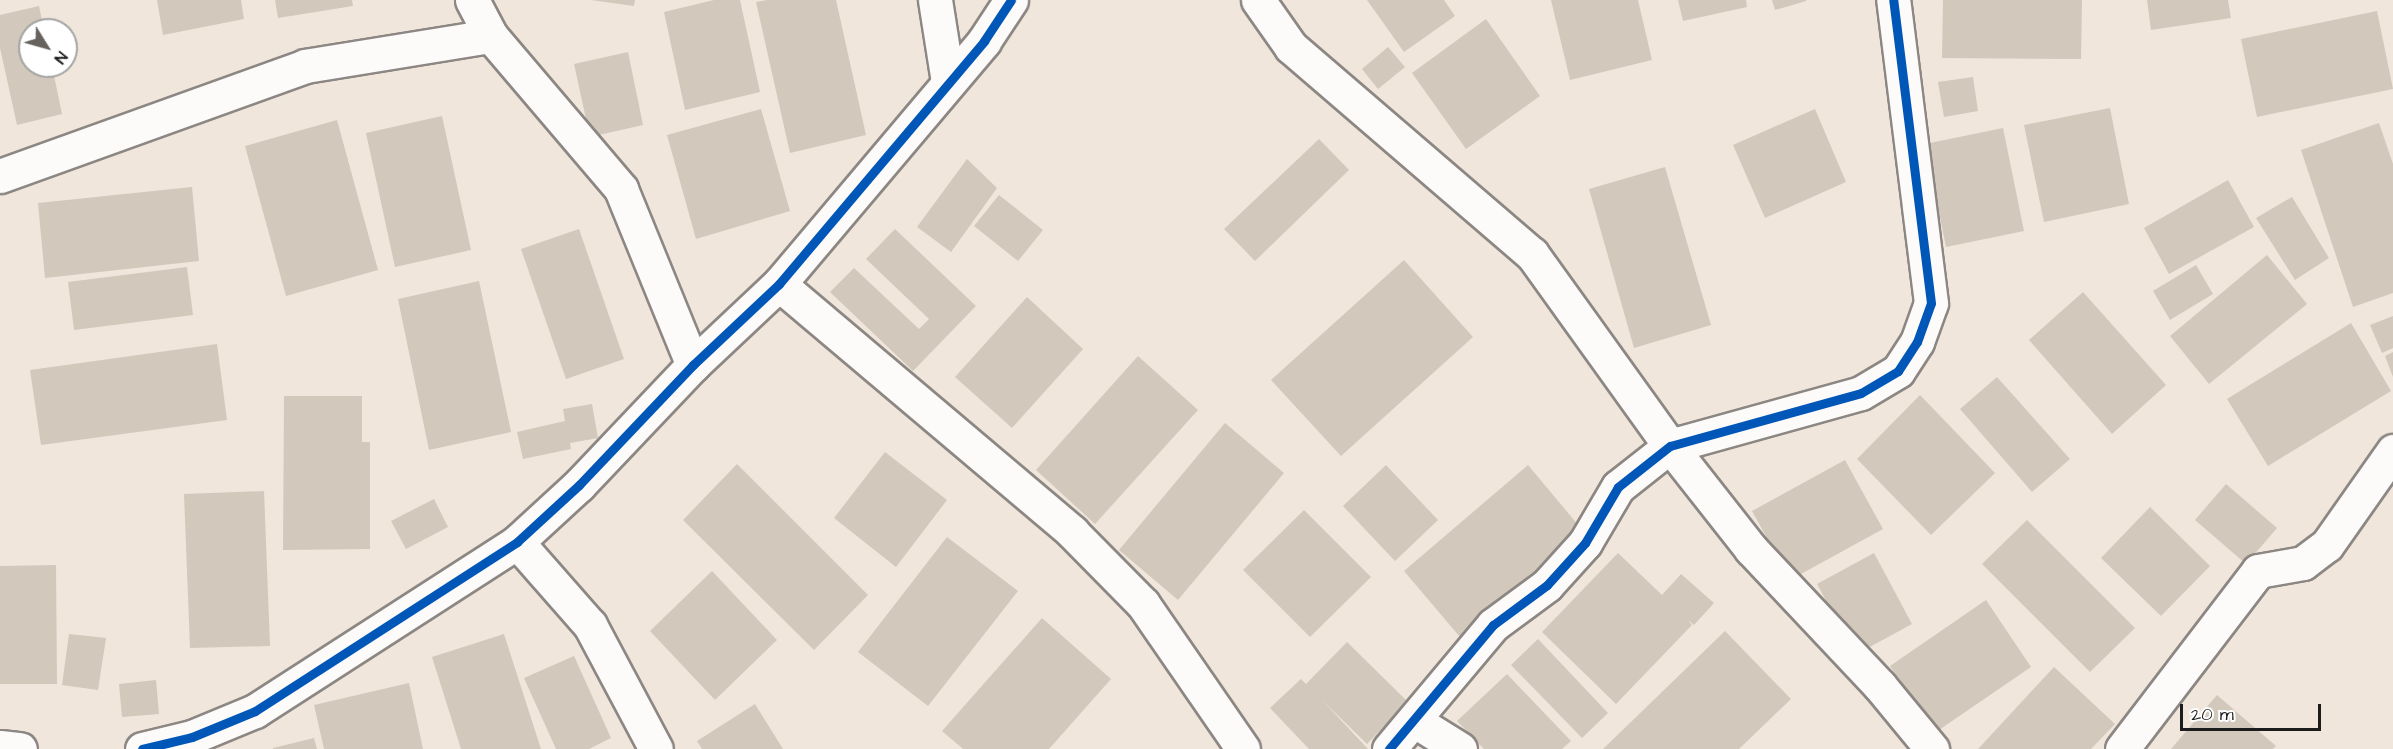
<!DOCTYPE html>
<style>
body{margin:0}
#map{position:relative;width:2393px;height:749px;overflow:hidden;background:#f0e6dc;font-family:"Architects Daughter",sans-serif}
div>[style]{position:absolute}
.building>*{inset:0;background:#d2c8bc}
.roads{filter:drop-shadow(2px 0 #8c8783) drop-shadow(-2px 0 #8c8783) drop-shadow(0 2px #8c8783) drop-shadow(0 -2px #8c8783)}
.minor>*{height:33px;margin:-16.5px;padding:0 16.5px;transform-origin:16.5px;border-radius:16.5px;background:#fdfbfa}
.cycleway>*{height:9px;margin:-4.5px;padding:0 4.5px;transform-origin:4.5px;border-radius:4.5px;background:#0057b8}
span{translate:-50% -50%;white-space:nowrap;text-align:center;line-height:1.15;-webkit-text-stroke:5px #fff;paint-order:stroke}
.north{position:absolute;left:18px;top:18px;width:60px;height:60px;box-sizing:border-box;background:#fff;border:2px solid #a4a4a4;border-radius:50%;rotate:127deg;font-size:16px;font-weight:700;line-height:24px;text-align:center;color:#1c1c1c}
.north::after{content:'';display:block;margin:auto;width:21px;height:27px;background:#66635f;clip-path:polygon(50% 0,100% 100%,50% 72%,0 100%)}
.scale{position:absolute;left:2180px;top:704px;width:141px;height:27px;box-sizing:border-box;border:3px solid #1c1c1c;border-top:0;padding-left:8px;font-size:18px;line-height:21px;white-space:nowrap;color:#1c1c1c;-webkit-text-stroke:4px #fff;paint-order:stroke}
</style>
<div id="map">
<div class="building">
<i style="clip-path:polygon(157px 0,241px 0,244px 19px,163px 35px)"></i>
<i style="clip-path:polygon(275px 0,352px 0,353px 6px,278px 18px)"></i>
<i style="clip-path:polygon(591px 0,635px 0,634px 6px)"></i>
<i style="clip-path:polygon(714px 0,740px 0,760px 92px,685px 110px,664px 12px)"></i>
<i style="clip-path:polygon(767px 0,836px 0,866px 135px,790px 153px,756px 2px)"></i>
<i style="clip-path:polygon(1367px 0,1444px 0,1455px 16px,1404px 52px)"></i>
<i style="clip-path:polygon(1551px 0,1638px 0,1652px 60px,1570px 80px)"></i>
<i style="clip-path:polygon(1678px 0,1746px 0,1747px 7px,1683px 21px)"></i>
<i style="clip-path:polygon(1772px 0,1806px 0,1806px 1px,1775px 10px)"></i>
<i style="clip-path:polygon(1943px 0,2082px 0,2081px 59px,1942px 58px)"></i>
<i style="clip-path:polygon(2147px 0,2228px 0,2231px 18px,2151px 30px)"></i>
<i style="clip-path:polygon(39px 6px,44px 30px,30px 30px,30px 66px,52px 66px,62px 114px,17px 125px,0 48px,0 15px)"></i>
<i style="clip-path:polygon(2377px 11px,2393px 89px,2257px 117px,2241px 39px)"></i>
<i style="clip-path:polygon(1486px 19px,1540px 96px,1466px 149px,1412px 73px)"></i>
<i style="clip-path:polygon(1388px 47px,1405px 67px,1378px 89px,1362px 69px)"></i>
<i style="clip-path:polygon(628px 52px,643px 125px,590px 137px,574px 64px)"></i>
<i style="clip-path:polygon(1973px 77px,1978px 111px,1944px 117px,1938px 82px)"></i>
<i style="clip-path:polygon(2110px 108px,2129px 204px,2044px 222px,2024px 125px)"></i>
<i style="clip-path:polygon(761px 109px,790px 211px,696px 239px,667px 135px)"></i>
<i style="clip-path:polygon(1815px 109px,1846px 182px,1765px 218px,1733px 145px)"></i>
<i style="clip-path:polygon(442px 116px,471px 250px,395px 267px,366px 133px)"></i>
<i style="clip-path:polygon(337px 120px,378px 270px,286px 296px,245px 146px)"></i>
<i style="clip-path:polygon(2379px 123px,2393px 164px,2393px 293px,2353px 307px,2301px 150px)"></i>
<i style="clip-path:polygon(2003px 128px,2024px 231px,1946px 247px,1925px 144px)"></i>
<i style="clip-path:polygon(1319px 139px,1349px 170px,1255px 261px,1224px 229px)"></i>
<i style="clip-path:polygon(967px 159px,997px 188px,951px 252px,917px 227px)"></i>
<i style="clip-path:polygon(1665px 167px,1711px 325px,1634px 348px,1589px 189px)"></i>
<i style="clip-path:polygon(2228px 180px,2254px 227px,2169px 274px,2144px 228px)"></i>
<i style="clip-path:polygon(192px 187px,199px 261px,45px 278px,38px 203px)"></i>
<i style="clip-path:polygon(999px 195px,1043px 230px,1018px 261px,974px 226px)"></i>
<i style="clip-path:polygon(2292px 197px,2329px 258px,2295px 280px,2256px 218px)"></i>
<i style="clip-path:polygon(579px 229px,624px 359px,566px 379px,521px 249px)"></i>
<i style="clip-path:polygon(895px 229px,976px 306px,913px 371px,830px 292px,854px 268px,919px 329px,929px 319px,866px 259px)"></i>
<i style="clip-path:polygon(2267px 255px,2307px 304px,2209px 384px,2170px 336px)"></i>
<i style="clip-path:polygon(1404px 260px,1473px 337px,1341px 456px,1271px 380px)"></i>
<i style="clip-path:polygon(2196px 265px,2213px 294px,2170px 320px,2153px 291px)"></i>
<i style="clip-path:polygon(187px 267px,193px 315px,74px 330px,68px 282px)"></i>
<i style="clip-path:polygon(479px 281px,511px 432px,429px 450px,398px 299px)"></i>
<i style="clip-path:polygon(2083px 292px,2166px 385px,2112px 434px,2029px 340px)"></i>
<i style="clip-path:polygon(1027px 297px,1083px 349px,1012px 428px,955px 377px)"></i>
<i style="clip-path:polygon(2393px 316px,2393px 348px,2382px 353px,2370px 325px)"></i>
<i style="clip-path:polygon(2351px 323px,2391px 391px,2268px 466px,2227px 399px)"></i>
<i style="clip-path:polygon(217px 344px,227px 420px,41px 445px,30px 370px)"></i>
<i style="clip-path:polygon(2393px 352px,2393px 377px,2385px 356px)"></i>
<i style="clip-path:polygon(1138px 356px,1198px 410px,1095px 524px,1036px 470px)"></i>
<i style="clip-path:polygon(1997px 377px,2070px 459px,2032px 492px,1960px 409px)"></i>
<i style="clip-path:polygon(1920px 395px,1995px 473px,1931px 535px,1857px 459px)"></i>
<i style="clip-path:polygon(284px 396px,362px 396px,362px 442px,370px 442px,370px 549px,283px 550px)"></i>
<i style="clip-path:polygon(592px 404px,598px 438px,570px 443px,571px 449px,523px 459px,517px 432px,565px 421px,563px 409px)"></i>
<i style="clip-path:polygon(1225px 423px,1284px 473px,1178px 600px,1119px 550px)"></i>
<i style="clip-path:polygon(885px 452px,947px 500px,896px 567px,834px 518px)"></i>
<i style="clip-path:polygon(1845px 460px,1883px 529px,1790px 580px,1752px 511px)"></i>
<i style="clip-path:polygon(737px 464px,868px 595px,814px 650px,683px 520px)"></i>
<i style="clip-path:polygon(1386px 465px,1438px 520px,1395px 561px,1343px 506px)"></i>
<i style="clip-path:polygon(1528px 465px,1584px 532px,1460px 637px,1404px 571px)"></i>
<i style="clip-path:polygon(2226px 484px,2277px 528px,2246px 564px,2195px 520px)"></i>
<i style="clip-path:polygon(264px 491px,270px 646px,190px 648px,184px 494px)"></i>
<i style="clip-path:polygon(434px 499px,448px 527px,406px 549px,391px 521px)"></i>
<i style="clip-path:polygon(2150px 507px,2210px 566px,2161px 616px,2101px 558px)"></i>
<i style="clip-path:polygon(1304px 510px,1371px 577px,1310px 637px,1243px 570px)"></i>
<i style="clip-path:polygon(2027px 520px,2135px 628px,2090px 672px,1982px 564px)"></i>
<i style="clip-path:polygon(947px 537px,1018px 591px,928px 706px,858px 652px)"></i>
<i style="clip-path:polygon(1618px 553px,1662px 595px,1681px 574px,1714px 603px,1694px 625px,1688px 620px,1692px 625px,1616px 704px,1542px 632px)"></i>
<i style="clip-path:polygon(1874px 553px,1912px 624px,1855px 655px,1817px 584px)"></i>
<i style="clip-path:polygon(56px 565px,57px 684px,0 684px,0 566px)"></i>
<i style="clip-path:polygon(712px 571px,777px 640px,715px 700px,650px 631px)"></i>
<i style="clip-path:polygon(1986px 600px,2031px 667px,1936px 732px,1890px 666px)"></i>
<i style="clip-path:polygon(1042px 618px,1111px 679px,1049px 749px,963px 749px,942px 731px)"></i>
<i style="clip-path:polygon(1725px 631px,1791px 699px,1739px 749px,1603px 749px)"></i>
<i style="clip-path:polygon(69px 634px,106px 638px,98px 690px,62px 685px)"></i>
<i style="clip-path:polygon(504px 634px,541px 749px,461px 749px,432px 657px)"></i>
<i style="clip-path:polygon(1538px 639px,1608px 713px,1582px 738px,1511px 665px)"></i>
<i style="clip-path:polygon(1347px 642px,1408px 702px,1367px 744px,1322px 700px,1368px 749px,1309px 749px,1270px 708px,1301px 679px,1306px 684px)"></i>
<i style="clip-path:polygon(574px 656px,611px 738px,589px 749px,556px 749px,524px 678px)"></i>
<i style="clip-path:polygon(2054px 667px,2115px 724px,2091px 749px,1978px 749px)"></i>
<i style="clip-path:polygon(1507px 674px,1571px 741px,1562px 749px,1484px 749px,1457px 721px)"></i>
<i style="clip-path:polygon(156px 680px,159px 714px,122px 717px,119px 684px)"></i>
<i style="clip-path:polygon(409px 683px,423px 749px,324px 749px,314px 705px)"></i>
<i style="clip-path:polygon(2217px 695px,2276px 746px,2273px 749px,2171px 749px)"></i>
<i style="clip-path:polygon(755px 704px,783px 749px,702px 749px,697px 741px)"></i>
<i style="clip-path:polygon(314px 738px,317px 749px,273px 749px,273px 748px)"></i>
</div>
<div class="roads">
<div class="minor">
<i style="left:472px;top:0;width:41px;rotate:62.2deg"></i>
<i style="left:491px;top:36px;width:201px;rotate:49.6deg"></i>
<i style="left:621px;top:189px;width:190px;rotate:67.8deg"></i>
<i style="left:935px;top:0;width:83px;rotate:81deg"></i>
<i style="left:1258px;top:0;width:57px;rotate:54.9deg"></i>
<i style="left:1291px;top:47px;width:318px;rotate:40.7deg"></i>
<i style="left:1532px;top:254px;width:236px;rotate:54.3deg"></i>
<i style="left:1670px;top:446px;width:131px;rotate:51.8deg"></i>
<i style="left:1751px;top:549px;width:188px;rotate:46.7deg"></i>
<i style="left:1880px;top:686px;width:82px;rotate:50.5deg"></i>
<i style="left:0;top:176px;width:324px;rotate:-19.8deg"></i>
<i style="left:305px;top:66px;width:188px;rotate:-9.2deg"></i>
<i style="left:779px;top:284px;width:384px;rotate:40.2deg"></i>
<i style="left:1072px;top:532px;width:101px;rotate:45.4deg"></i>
<i style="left:1143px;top:604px;width:176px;rotate:55.4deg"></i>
<i style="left:517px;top:542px;width:111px;rotate:48.7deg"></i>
<i style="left:590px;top:625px;width:140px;rotate:62deg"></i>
<i style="left:1415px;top:721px;width:53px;rotate:31.9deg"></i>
<i style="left:0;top:747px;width:20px;rotate:6deg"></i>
<i style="left:142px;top:749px;width:51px;rotate:-13.5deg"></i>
<i style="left:192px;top:737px;width:68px;rotate:-22.4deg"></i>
<i style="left:255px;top:711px;width:312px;rotate:-32.8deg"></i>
<i style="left:517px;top:542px;width:84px;rotate:-42.6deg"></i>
<i style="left:579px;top:485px;width:166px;rotate:-46.5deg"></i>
<i style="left:693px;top:365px;width:118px;rotate:-43.3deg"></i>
<i style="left:779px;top:284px;width:318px;rotate:-49.8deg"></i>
<i style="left:984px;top:41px;width:49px;rotate:-56.6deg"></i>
<i style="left:1389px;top:749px;width:162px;rotate:-50deg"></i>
<i style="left:1493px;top:625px;width:67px;rotate:-36.5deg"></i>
<i style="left:1547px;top:585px;width:57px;rotate:-47.9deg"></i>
<i style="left:1585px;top:543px;width:65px;rotate:-59.5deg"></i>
<i style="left:1618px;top:487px;width:66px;rotate:-38.3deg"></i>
<i style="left:1670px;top:446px;width:198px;rotate:-15.5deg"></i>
<i style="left:1861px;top:393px;width:43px;rotate:-30.7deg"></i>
<i style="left:1898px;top:371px;width:35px;rotate:-57deg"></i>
<i style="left:1917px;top:342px;width:41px;rotate:-70.3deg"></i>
<i style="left:1931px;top:303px;width:305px;rotate:-97.1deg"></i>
<i style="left:2122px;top:749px;width:224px;rotate:-52.6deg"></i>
<i style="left:2258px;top:571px;width:46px;rotate:-10.1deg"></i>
<i style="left:2303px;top:563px;width:30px;rotate:-37deg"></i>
<i style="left:2327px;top:545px;width:115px;rotate:-54.9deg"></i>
</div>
</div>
<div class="cycleway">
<i style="left:142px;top:749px;width:51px;rotate:-13.5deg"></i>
<i style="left:192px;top:737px;width:68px;rotate:-22.4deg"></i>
<i style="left:255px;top:711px;width:312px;rotate:-32.8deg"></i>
<i style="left:517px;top:542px;width:84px;rotate:-42.6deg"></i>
<i style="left:579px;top:485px;width:166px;rotate:-46.5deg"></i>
<i style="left:693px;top:365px;width:118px;rotate:-43.3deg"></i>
<i style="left:779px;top:284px;width:318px;rotate:-49.8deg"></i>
<i style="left:984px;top:41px;width:49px;rotate:-56.6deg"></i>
<i style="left:1389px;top:749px;width:162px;rotate:-50deg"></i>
<i style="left:1493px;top:625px;width:67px;rotate:-36.5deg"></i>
<i style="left:1547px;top:585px;width:57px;rotate:-47.9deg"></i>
<i style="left:1585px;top:543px;width:65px;rotate:-59.5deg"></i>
<i style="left:1618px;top:487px;width:66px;rotate:-38.3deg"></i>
<i style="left:1670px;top:446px;width:198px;rotate:-15.5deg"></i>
<i style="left:1861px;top:393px;width:43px;rotate:-30.7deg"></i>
<i style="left:1898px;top:371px;width:35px;rotate:-57deg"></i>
<i style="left:1917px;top:342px;width:41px;rotate:-70.3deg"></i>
<i style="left:1931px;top:303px;width:305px;rotate:-97.1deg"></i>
</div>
<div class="north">N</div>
<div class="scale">20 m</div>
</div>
